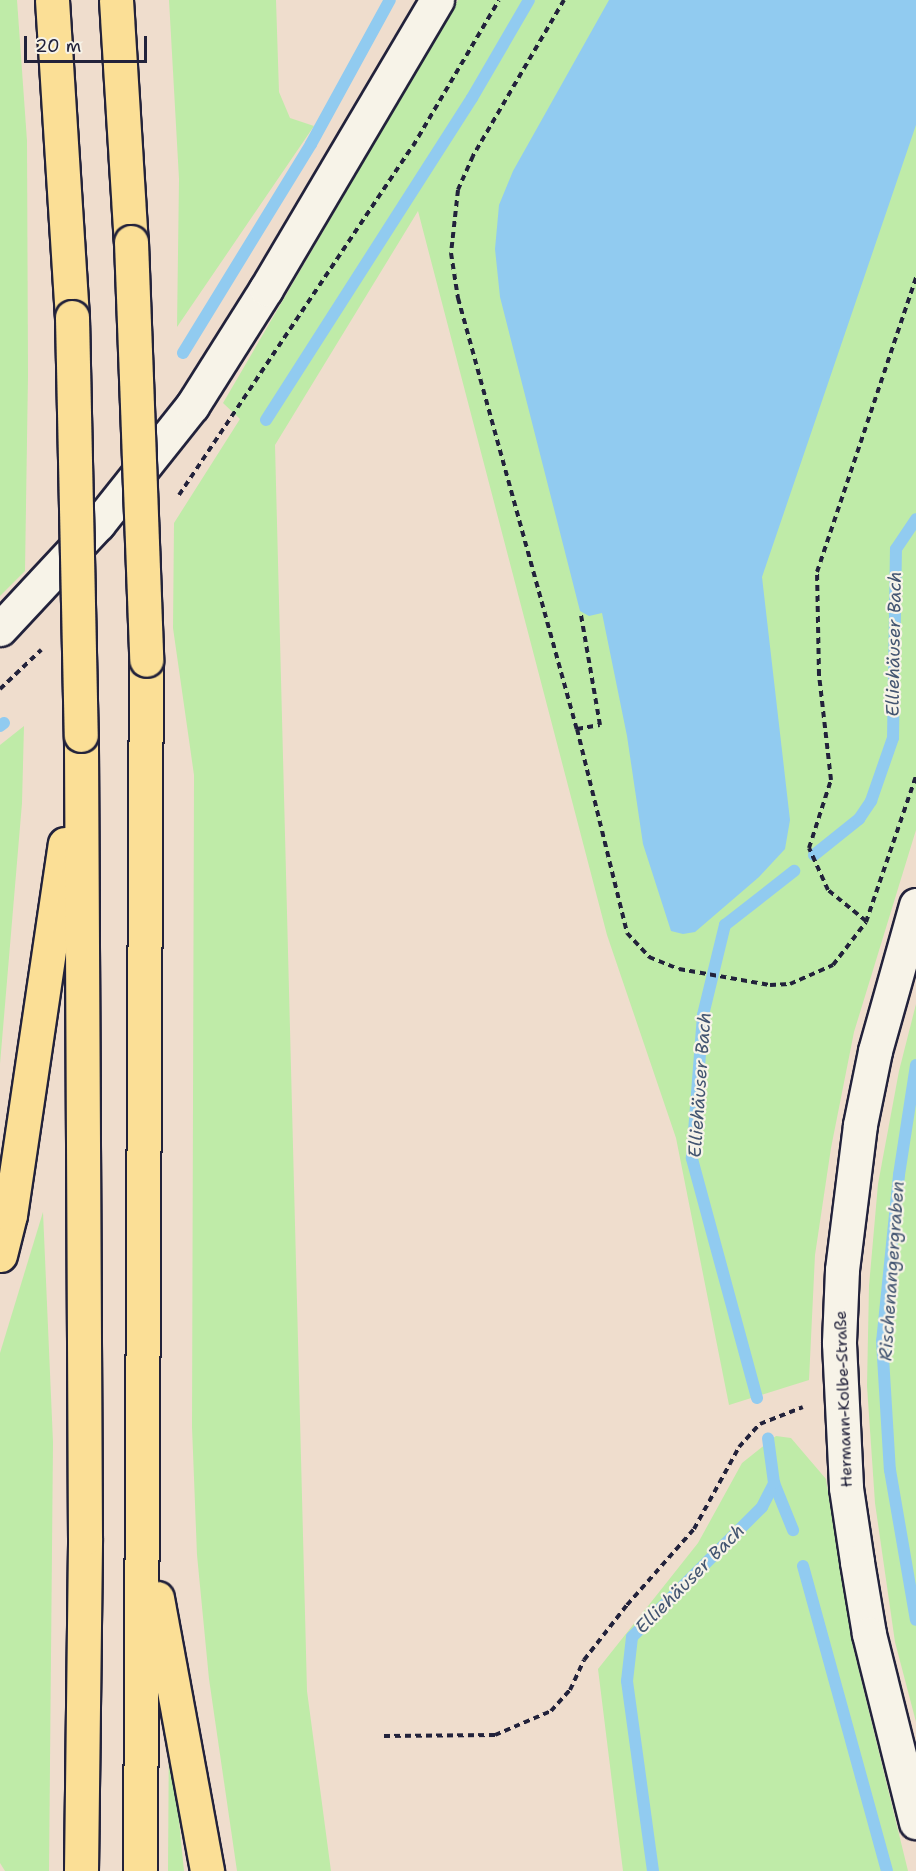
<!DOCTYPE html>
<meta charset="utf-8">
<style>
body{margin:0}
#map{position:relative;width:916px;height:1871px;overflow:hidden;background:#efddcd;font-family:"Shantell Sans",sans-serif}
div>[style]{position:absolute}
.green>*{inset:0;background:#bfeba8}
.water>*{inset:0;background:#91cbf0}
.stream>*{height:12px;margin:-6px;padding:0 6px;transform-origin:6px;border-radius:6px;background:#91cbf0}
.path>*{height:4px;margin-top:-2px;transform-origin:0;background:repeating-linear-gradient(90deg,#22223b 0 6px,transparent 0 10.5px)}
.roads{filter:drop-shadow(2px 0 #22223b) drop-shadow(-2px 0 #22223b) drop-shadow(0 2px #22223b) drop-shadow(0 -2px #22223b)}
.street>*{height:33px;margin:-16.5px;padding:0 16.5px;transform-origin:16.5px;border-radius:16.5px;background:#f7f3e8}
.secondary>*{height:33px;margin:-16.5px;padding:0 16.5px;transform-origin:16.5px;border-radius:16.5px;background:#f7f3e8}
.highway>*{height:33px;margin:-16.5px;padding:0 16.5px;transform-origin:16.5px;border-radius:16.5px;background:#fbdf96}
.bridges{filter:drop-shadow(2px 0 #22223b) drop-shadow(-2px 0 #22223b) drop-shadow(0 2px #22223b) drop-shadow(0 -2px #22223b)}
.highway-bridge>*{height:33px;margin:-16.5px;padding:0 16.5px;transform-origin:16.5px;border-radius:16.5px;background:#fbdf96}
span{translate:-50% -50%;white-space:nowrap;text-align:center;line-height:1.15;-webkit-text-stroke:4.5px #f7f3e8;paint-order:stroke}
.street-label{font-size:16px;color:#22223b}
.water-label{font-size:18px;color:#435571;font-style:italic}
.scale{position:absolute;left:24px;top:36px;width:123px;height:27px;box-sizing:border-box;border:3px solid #22223b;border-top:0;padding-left:8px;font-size:18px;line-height:21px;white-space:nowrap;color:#22223b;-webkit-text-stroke:4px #f7f3e8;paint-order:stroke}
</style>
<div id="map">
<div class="green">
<i style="clip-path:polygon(0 0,17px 0,27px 141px,28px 375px,25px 571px,0 596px)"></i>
<i style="clip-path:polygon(169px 0,276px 0,279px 92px,290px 118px,314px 126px,177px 327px,179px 179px)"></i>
<i style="clip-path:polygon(458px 0,916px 0,916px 830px,854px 1032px,831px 1148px,815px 1255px,809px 1380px,729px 1405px,676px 1138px,607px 935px,418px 211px,275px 445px,307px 1691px,331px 1871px,237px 1871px,209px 1679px,197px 1555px,192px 1427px,194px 775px,173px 628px,174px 523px,240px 419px,223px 403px)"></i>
<i style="clip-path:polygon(24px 726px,22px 803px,0 1064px,0 745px)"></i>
<i style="clip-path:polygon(916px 1004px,916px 1722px,895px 1642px,875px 1503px,867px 1386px,869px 1286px,878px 1184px,899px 1071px)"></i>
<i style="clip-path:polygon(43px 1212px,53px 1442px,49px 1871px,5px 1871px,0 1863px,0 1353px)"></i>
<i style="clip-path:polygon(776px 1436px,791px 1438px,826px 1479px,853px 1646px,908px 1871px,623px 1871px,598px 1669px,698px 1543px,742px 1463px)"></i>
<i style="clip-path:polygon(169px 1721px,184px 1871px,168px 1871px)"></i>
</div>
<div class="water">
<i style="clip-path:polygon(609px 0,916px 0,916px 125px,762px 577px,790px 820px,785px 849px,759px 877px,695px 932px,683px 934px,671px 931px,643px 844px,627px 736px,602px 613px,589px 616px,580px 611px,500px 297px,495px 249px,499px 205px,513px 171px)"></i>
</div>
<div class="stream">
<i style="left:183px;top:353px;width:245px;rotate:-58.5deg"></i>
<i style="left:311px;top:144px;width:164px;rotate:-61.3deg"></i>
<i style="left:266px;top:420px;width:382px;rotate:-57.4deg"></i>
<i style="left:472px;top:98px;width:113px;rotate:-59.8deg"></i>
<i style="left:0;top:726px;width:5px;rotate:-37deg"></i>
<i style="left:814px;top:855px;width:58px;rotate:-38.7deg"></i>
<i style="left:859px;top:819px;width:22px;rotate:-56deg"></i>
<i style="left:871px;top:801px;width:67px;rotate:-70.8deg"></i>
<i style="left:893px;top:738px;width:189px;rotate:-89.1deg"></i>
<i style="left:896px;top:549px;width:36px;rotate:-56deg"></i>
<i style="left:916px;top:1065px;width:111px;rotate:98.8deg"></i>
<i style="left:899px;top:1175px;width:167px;rotate:95.8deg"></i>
<i style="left:882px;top:1341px;width:129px;rotate:86.5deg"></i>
<i style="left:890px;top:1470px;width:152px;rotate:80.2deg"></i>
<i style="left:757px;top:1398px;width:249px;rotate:-105.2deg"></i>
<i style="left:692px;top:1158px;width:143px;rotate:-85.6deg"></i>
<i style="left:703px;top:1015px;width:93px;rotate:-76.3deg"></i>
<i style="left:725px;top:925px;width:88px;rotate:-38deg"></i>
<i style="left:774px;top:1483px;width:51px;rotate:68deg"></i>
<i style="left:803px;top:1566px;width:316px;rotate:74.6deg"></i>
<i style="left:653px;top:1871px;width:192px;rotate:-97.8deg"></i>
<i style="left:627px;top:1681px;width:44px;rotate:-83.5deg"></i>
<i style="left:632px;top:1637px;width:184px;rotate:-45deg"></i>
<i style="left:762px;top:1507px;width:27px;rotate:-63deg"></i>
<i style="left:774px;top:1483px;width:45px;rotate:-97.6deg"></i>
</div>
<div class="path">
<i style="left:564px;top:0;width:181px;rotate:120.3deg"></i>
<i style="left:473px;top:156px;width:37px;rotate:114deg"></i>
<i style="left:458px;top:190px;width:63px;rotate:96.3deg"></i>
<i style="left:451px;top:253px;width:46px;rotate:81.2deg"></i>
<i style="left:458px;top:298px;width:447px;rotate:74.6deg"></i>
<i style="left:577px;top:729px;width:210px;rotate:76.2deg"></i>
<i style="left:627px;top:933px;width:33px;rotate:47deg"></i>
<i style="left:649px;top:957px;width:32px;rotate:22deg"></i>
<i style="left:679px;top:969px;width:92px;rotate:10deg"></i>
<i style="left:770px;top:985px;width:20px;rotate:-3deg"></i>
<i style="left:790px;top:984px;width:47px;rotate:-23.8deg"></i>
<i style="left:833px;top:965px;width:54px;rotate:-52.5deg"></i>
<i style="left:866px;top:922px;width:154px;rotate:-71.1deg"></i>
<i style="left:179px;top:495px;width:420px;rotate:-56.2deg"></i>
<i style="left:413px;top:146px;width:169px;rotate:-59.5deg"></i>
<i style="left:0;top:689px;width:57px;rotate:-43.6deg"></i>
<i style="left:577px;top:729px;width:23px;rotate:-10deg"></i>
<i style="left:600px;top:725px;width:112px;rotate:-99.8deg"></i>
<i style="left:866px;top:921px;width:49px;rotate:-140.8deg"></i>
<i style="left:828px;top:890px;width:46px;rotate:-114.3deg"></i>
<i style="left:809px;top:848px;width:71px;rotate:-72.1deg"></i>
<i style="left:831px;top:780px;width:106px;rotate:-96.5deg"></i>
<i style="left:819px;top:675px;width:103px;rotate:-91.1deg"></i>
<i style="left:817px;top:572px;width:311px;rotate:-71.4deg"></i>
<i style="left:384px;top:1736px;width:111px;rotate:-0.5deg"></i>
<i style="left:495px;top:1735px;width:61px;rotate:-23.2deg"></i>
<i style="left:551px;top:1711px;width:28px;rotate:-48deg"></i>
<i style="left:570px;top:1690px;width:33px;rotate:-65deg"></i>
<i style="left:584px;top:1660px;width:70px;rotate:-52deg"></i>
<i style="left:627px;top:1605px;width:101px;rotate:-48.6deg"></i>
<i style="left:694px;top:1529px;width:94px;rotate:-61.2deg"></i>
<i style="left:739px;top:1447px;width:31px;rotate:-48deg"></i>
<i style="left:760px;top:1424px;width:46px;rotate:-21.6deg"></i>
</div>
<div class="roads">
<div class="street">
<i style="left:0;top:629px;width:144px;rotate:-47deg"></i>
<i style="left:98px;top:524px;width:151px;rotate:-51.5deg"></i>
<i style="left:192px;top:406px;width:138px;rotate:-57.7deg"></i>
<i style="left:266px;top:289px;width:336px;rotate:-59.4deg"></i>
</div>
<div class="secondary">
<i style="left:916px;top:905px;width:152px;rotate:105.7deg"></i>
<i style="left:875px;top:1051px;width:76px;rotate:101.5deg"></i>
<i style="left:860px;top:1125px;width:146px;rotate:97.1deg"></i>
<i style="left:842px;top:1270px;width:73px;rotate:92.4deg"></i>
<i style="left:839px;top:1343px;width:145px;rotate:87.2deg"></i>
<i style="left:846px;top:1488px;width:75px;rotate:81.5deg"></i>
<i style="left:857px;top:1562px;width:73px;rotate:80.5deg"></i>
<i style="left:869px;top:1634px;width:194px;rotate:76deg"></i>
</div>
<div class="highway">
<i style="left:52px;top:0;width:318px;rotate:86.4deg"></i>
<i style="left:116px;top:0;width:242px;rotate:86.5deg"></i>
<i style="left:0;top:1255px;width:41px;rotate:-76deg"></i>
<i style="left:10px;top:1215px;width:375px;rotate:-81.6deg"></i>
<i style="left:157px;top:1598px;width:278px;rotate:79.6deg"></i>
<i style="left:81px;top:1871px;width:333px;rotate:-89.3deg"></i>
<i style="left:85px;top:1538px;width:803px;rotate:-90.29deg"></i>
<i style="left:140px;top:1871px;width:1211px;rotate:-89.72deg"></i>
</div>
</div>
<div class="bridges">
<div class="highway-bridge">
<i style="left:131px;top:242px;width:418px;rotate:87.9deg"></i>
<i style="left:72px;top:317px;width:418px;rotate:88.8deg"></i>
</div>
</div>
<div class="street-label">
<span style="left:844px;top:1399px;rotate:-92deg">Hermann-Kolbe-Straße</span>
</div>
<div class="water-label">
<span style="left:894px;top:644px;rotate:-89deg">Elliehäuser Bach</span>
<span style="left:700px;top:1085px;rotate:-86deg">Elliehäuser Bach</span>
<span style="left:892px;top:1271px;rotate:-86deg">Rischenangergraben</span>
<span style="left:690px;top:1579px;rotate:-45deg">Elliehäuser Bach</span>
</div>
<div class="scale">20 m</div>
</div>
